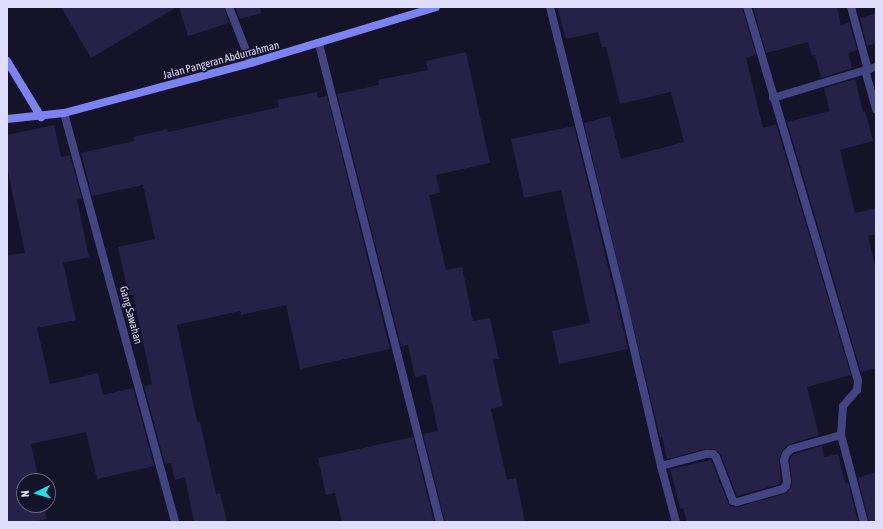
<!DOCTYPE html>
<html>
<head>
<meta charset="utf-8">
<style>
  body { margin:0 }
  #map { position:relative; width:883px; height:529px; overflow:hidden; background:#151327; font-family:"Asap Condensed",sans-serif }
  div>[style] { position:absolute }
  .building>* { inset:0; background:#262146 }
  .street>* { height:8px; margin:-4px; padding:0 4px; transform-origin:4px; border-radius:4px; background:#434482 }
  .secondary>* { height:8px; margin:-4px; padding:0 4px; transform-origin:4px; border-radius:4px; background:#7d82f2 }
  span { translate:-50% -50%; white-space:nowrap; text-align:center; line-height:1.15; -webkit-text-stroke:3.5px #151327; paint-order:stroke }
  .street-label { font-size:11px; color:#deddfc }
  .frame { position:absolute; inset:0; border:8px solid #deddfc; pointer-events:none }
  .north { position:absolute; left:16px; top:473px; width:40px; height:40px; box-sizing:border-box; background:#151327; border:1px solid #65647c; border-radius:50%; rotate:265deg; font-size:11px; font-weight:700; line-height:16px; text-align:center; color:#deddfc }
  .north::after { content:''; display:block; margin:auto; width:14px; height:18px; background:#1ce1e8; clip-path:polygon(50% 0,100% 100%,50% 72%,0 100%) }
</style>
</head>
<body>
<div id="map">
  <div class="building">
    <div style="clip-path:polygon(61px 7px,177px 7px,91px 58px)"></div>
    <div style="clip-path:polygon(179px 7px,224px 7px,229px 23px,188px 36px)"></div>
    <div style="clip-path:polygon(235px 7px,260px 7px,261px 13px,240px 19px)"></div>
    <div style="clip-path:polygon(557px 7px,742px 7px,756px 55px,746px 58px,763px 128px,776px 124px,851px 375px,807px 387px,819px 435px,790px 444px,782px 450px,779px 460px,781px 481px,780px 484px,737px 496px,721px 455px,715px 449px,705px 449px,667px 459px,662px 437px,660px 437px,584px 123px,610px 116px,621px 159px,684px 142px,671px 92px,620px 104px,606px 47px,602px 48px,598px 32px,566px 39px)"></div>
    <div style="clip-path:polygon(753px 7px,837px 7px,841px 25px,849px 22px,857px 50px,848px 53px,852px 68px,821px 78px,815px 55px,812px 56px,808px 42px,766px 53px)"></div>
    <div style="clip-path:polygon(876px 13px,876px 43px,867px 46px,860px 18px)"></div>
    <div style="clip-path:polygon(466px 52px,490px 163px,436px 175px,440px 193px,429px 195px,446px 270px,462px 267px,473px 321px,490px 318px,499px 359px,493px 360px,503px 406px,491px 409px,507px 480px,516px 478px,525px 522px,445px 522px,423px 434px,438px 431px,426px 375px,415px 377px,408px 345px,401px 346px,337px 94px,379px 85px,378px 80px,428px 70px,426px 61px)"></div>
    <div style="clip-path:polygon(855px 79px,863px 112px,865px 111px,873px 141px,840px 150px,855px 213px,876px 208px,876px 234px,868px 236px,876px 270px,876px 368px,861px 372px,787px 122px,830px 111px,824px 88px)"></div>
    <div style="clip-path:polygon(317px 92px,318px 98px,327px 96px,390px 349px,300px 369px,286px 305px,241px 315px,240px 311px,177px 325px,197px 422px,200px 422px,216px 494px,220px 493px,227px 522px,194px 522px,185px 477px,175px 480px,171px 463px,165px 464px,144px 386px,152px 384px,133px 295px,129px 296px,118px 247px,155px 239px,143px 185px,92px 196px,81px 153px,134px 141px,133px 137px,167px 129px,168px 132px,279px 107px,277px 100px)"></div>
    <div style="clip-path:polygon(54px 125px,61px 157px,70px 155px,82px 199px,77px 200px,89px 257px,63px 263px,76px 320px,37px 328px,50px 384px,98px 373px,103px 395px,133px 388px,154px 466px,97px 479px,86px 432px,31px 444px,39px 481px,24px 481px,24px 505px,44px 505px,47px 519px,33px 522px,7px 522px,7px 255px,25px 253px,7px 167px,7px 135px)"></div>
    <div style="clip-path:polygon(574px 126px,628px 349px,559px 364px,552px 331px,590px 323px,561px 190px,524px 198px,511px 139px)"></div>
    <div style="clip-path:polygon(413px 437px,434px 522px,342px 522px,335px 493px,326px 495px,318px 458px)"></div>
    <div style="clip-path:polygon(822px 446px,824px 457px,838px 454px,845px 483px,848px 482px,858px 522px,687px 522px,683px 508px,680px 509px,670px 469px,711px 460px,728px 503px,731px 506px,738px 507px,787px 493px,791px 487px,792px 482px,790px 461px,791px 457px,794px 454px)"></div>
    <div style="clip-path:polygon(876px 472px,876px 522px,869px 522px,858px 478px)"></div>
  </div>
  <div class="street">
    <div style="left:229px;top:7px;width:60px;rotate:68.6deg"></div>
    <div style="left:550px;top:7px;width:308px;rotate:76.1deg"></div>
    <div style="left:624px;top:306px;width:164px;rotate:77deg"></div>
    <div style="left:661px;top:466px;width:58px;rotate:75deg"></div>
    <div style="left:851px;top:7px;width:65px;rotate:74.9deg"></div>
    <div style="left:319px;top:44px;width:493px;rotate:75.8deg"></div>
    <div style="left:865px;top:70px;width:41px;rotate:74.2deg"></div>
    <div style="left:773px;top:98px;width:108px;rotate:-16.8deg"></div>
    <div style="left:64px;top:113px;width:424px;rotate:74.8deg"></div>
    <div style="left:841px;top:435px;width:90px;rotate:75.2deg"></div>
    <div style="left:661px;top:466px;width:47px;rotate:-14.9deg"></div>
    <div style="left:706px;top:454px;width:7px"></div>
    <div style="left:713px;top:454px;width:4px;rotate:45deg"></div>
    <div style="left:716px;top:457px;width:47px;rotate:68.9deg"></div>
    <div style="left:733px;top:501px;width:4px;rotate:14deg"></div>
    <div style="left:737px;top:502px;width:48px;rotate:-15.8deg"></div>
    <div style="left:783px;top:489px;width:4px;rotate:-45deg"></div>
    <div style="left:786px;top:486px;width:5px;rotate:-79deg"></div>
    <div style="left:787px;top:481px;width:21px;rotate:-98deg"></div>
    <div style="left:784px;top:460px;width:6px;rotate:-72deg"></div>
    <div style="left:786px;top:454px;width:7px;rotate:-45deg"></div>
    <div style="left:791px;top:449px;width:52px;rotate:-15.6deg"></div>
    <div style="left:841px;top:435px;width:29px;rotate:-86deg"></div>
    <div style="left:843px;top:406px;width:21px;rotate:-49deg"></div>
    <div style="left:857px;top:390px;width:9px;rotate:-84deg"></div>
    <div style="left:858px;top:381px;width:390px;rotate:-106.5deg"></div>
  </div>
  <div class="secondary">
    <div style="left:7px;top:61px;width:66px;rotate:58.7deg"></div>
    <div style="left:7px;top:119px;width:57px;rotate:-6deg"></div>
    <div style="left:64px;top:113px;width:194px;rotate:-15deg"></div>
    <div style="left:251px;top:63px;width:193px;rotate:-16.8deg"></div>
  </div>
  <div class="street-label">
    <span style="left:221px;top:60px;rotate:-15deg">Jalan Pangeran Abdurrahman</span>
    <span style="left:131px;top:315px;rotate:75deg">Gang Sawahan</span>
  </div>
  <div class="frame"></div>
  <div class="north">N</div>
</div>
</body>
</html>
